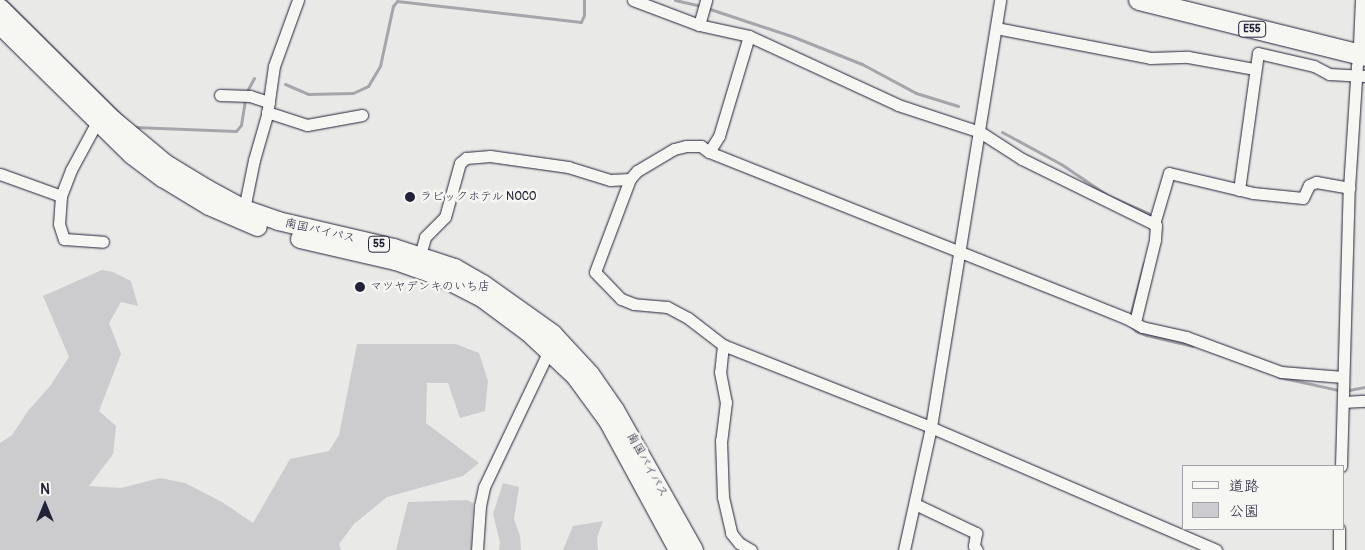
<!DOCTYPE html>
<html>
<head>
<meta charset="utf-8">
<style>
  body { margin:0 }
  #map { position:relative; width:1365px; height:550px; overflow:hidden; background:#e9e9e7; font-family:Pangolin,"Klee One",sans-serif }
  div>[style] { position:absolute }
  .green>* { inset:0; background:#ccccce }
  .stream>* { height:3px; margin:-1.5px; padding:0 1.5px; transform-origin:1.5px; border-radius:1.5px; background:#a5a5ac }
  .roads { filter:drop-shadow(0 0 1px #22223b) drop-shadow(0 0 1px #22223b) }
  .minor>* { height:11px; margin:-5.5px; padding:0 5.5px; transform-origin:5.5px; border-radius:5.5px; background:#f6f6f2 }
  .trunk>* { height:18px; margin:-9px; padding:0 9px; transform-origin:9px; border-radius:9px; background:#f6f6f2 }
  .motorway>* { height:20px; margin:-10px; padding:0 10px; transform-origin:10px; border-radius:10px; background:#f6f6f2 }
  .dots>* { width:14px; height:14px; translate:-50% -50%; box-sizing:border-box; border:2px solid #f6f6f2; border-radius:50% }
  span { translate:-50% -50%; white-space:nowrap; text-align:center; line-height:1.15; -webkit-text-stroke:5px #f6f6f2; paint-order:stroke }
  .shield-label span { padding:1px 4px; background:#f6f6f2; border:1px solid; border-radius:4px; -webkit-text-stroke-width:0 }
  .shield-label { font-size:11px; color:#22223b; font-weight:700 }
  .poi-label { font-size:12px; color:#22223b }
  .left { translate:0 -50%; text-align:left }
  .street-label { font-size:12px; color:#22223b }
  .legend { position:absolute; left:1182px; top:465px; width:162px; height:65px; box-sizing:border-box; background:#f6f6f2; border:1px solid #a1a1a9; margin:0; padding:6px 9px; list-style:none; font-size:15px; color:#22223b }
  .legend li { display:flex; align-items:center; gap:10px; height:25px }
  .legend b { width:25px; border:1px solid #a1a1a9 }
  .north { position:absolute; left:20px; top:480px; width:50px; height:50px; -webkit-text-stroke:4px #f6f6f2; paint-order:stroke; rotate:0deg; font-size:14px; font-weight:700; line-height:20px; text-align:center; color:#22223b }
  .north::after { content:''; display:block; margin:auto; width:18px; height:22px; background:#22223b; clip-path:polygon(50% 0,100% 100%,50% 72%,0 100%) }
</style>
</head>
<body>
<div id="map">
  <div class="green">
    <div style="clip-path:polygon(102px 270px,113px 272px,131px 281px,138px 306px,121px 302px,109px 323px,121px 354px,99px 411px,116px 426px,113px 454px,89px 486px,121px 488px,160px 478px,185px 483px,222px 502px,253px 523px,290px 459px,329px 451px,339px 435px,357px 344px,456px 344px,479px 353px,488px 381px,485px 411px,460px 418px,448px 383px,427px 383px,426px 423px,479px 463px,463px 476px,387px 497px,354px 524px,339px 544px,341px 550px,0 550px,0 443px,12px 435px,28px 411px,50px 386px,69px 357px,43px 296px)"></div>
    <div style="clip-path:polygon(503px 483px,519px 487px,514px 519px,520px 536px,521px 550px,499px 550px,500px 542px,493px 514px)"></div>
    <div style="clip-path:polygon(467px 500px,473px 503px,471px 550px,396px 550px,408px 502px)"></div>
    <div style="clip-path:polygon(603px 521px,597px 538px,598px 550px,563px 550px,573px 526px)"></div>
  </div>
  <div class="stream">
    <div style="left:5px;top:0;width:172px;rotate:44.8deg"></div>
    <div style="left:675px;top:0;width:27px;rotate:13deg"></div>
    <div style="left:707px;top:8px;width:92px;rotate:18.4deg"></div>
    <div style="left:794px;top:37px;width:73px;rotate:21.7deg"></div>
    <div style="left:862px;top:64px;width:61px;rotate:28.2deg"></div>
    <div style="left:916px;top:93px;width:44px;rotate:17.2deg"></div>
    <div style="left:285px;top:84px;width:25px;rotate:23deg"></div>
    <div style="left:308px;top:94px;width:45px;rotate:-1.3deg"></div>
    <div style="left:353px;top:93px;width:17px;rotate:-25deg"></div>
    <div style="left:368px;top:86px;width:23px;rotate:-59deg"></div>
    <div style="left:380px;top:66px;width:61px;rotate:-77.8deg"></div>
    <div style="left:393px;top:6px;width:6px;rotate:-51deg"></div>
    <div style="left:397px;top:1px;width:185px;rotate:6.5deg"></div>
    <div style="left:581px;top:22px;width:8px;rotate:-67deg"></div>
    <div style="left:584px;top:15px;width:15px;rotate:-90deg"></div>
    <div style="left:134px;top:127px;width:102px;rotate:2.2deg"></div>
    <div style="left:236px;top:131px;width:8px;rotate:-50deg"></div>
    <div style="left:241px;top:125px;width:32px;rotate:-81deg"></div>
    <div style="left:246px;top:93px;width:17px;rotate:-62deg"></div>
    <div style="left:1002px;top:132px;width:67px;rotate:28.5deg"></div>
    <div style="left:1061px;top:164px;width:55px;rotate:34deg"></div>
    <div style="left:1107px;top:195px;width:45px;rotate:23.7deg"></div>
    <div style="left:1148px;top:213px;width:5px;rotate:53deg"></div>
    <div style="left:1130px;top:317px;width:56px;rotate:-75.5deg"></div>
    <div style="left:1131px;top:326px;width:7px;rotate:45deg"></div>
    <div style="left:1136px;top:331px;width:11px;rotate:22deg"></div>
    <div style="left:1146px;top:335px;width:48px;rotate:13.2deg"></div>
    <div style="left:1279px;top:377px;width:60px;rotate:12.4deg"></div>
    <div style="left:1349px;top:390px;width:16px;rotate:-11deg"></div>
  </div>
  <div class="roads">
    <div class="minor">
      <div style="left:633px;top:0;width:71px;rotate:20.7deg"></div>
      <div style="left:699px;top:25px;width:51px;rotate:12.4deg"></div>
      <div style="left:749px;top:36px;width:164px;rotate:24.8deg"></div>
      <div style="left:898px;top:105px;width:86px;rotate:18.2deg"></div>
      <div style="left:980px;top:132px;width:50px;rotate:32.7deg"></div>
      <div style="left:1022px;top:159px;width:149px;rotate:26.2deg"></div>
      <div style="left:1156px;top:225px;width:15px;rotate:94deg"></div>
      <div style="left:1155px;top:240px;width:84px;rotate:103.7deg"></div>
      <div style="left:699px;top:25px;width:26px;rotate:-74deg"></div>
      <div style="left:996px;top:28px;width:157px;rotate:11deg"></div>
      <div style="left:1150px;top:58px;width:38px;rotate:-2deg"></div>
      <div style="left:1188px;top:57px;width:68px;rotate:10.2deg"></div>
      <div style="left:1359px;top:45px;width:45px;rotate:-87.5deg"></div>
      <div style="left:220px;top:95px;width:30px;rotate:2deg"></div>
      <div style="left:250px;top:96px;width:20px;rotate:18deg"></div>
      <div style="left:267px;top:112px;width:42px;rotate:18deg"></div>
      <div style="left:307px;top:125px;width:56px;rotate:-10.3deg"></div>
      <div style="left:709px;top:152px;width:19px;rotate:-58deg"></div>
      <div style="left:719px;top:136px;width:104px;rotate:-73.3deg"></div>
      <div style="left:0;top:174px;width:65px;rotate:19.8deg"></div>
      <div style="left:61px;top:196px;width:28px;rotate:-69deg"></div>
      <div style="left:71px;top:170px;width:55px;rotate:-61.6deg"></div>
      <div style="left:1239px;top:190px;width:138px;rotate:-82.1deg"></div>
      <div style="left:1258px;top:53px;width:57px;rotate:13.1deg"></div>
      <div style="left:1314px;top:66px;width:17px;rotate:28deg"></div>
      <div style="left:1329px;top:74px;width:36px;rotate:3deg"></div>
      <div style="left:61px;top:196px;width:28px;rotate:94deg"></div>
      <div style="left:59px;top:224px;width:16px;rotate:72deg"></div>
      <div style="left:64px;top:239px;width:39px;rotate:4deg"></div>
      <div style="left:244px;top:209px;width:50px;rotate:-78.5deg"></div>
      <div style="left:254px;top:160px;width:47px;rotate:-73.9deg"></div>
      <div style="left:267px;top:115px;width:49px;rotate:-81.9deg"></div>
      <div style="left:274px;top:66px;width:70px;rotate:-70deg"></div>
      <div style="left:1154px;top:224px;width:53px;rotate:-73.6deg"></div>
      <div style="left:1169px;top:173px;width:86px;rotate:13.4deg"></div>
      <div style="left:1253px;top:193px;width:50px;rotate:5.7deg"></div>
      <div style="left:1303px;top:198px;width:14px;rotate:-65deg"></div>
      <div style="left:1309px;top:185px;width:8px;rotate:-23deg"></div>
      <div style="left:1316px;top:182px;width:34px;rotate:10deg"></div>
      <div style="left:418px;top:262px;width:26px;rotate:-74deg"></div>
      <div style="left:425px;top:237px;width:28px;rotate:-45deg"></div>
      <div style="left:445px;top:217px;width:56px;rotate:-74.5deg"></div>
      <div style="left:460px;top:163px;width:8px;rotate:-40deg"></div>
      <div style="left:466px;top:158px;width:24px;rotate:-5deg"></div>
      <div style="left:490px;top:156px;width:79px;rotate:8deg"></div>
      <div style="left:568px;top:167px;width:44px;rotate:17.2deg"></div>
      <div style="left:610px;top:180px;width:20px;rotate:-3deg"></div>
      <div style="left:723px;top:345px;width:27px;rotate:96deg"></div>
      <div style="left:720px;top:372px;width:31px;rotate:79deg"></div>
      <div style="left:726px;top:402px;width:38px;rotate:97deg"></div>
      <div style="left:721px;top:440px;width:57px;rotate:88deg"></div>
      <div style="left:723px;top:497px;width:37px;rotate:77deg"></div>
      <div style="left:731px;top:533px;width:13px;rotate:51deg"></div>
      <div style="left:739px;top:543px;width:14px;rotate:30deg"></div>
      <div style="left:1343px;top:402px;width:22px;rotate:-3deg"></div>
      <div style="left:1341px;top:466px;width:278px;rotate:-88.4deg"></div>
      <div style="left:1349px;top:188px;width:123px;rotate:-86.3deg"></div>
      <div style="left:915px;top:504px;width:68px;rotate:25.4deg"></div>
      <div style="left:976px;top:533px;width:13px;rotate:99deg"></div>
      <div style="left:974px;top:546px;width:5px;rotate:53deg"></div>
      <div style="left:477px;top:550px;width:44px;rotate:-86.1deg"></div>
      <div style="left:480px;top:506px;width:19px;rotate:-78deg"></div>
      <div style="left:484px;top:487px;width:151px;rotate:-64.5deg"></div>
      <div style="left:904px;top:550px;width:126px;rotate:-77.6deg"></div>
      <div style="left:931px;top:427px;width:433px;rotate:-80.8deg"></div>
      <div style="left:1216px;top:550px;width:310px;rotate:-156.7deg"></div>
      <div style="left:931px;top:427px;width:224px;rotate:-158.5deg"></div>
      <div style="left:723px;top:345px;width:44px;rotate:-142.4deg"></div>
      <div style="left:688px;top:318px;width:24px;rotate:-152deg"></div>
      <div style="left:667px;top:307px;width:33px;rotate:-175deg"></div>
      <div style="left:634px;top:304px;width:14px;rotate:-159deg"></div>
      <div style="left:621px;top:299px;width:37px;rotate:-134deg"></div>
      <div style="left:595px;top:272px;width:99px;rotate:-69.4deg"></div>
      <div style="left:630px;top:179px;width:11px;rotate:-49deg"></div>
      <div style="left:637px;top:171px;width:43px;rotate:-30.7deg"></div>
      <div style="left:674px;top:149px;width:12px;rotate:-14deg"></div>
      <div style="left:686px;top:146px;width:15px"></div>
      <div style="left:701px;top:146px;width:10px;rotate:37deg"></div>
      <div style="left:709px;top:152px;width:449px;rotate:21.7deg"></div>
      <div style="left:1126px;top:318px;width:18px;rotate:29deg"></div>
      <div style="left:1142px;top:327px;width:45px;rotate:12.8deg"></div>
      <div style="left:1186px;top:337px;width:101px;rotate:20.2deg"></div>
      <div style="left:1281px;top:372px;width:62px;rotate:4.6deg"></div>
      <div style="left:1339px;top:550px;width:21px;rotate:-90deg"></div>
    </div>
    <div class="trunk">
      <div style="left:0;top:8px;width:158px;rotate:44.7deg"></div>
      <div style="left:112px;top:119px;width:70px;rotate:39.8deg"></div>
      <div style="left:166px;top:164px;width:48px;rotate:31.4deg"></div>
      <div style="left:207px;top:189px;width:42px;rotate:28.4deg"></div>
      <div style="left:244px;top:209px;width:36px;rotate:19deg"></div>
      <div style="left:278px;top:221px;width:119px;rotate:13.1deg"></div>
      <div style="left:394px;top:248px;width:64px;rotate:18.2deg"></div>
      <div style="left:455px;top:268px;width:32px;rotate:30deg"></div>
      <div style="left:483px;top:284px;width:86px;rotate:35.5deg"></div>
      <div style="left:553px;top:334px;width:54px;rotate:47.2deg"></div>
      <div style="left:590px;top:374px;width:44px;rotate:55.2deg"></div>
      <div style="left:615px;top:410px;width:161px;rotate:60.6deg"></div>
      <div style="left:0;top:25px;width:185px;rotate:44.6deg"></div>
      <div style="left:132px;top:155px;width:39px;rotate:37deg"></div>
      <div style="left:163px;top:178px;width:54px;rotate:31.3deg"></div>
      <div style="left:209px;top:206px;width:53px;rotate:23.2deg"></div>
      <div style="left:300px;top:239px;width:98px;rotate:12.9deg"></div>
      <div style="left:396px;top:261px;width:48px;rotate:19.6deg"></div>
      <div style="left:441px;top:277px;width:46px;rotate:27.1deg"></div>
      <div style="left:482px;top:298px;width:57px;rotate:36.5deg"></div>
      <div style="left:528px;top:332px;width:64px;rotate:43.1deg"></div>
      <div style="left:575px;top:376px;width:56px;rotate:53.7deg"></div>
      <div style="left:608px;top:421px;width:147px;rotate:61.5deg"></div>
    </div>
    <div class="motorway">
      <div style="left:1139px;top:0;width:233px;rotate:13.9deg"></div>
    </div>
  </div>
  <div class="dots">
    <div style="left:410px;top:197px;background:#22223b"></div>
    <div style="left:360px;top:287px;background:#22223b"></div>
  </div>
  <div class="shield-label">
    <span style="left:1252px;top:29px">E55</span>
    <span style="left:379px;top:244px">55</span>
  </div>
  <div class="poi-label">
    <span class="left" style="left:420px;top:197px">ラビックホテル NOCO</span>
    <span class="left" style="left:370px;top:287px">マツヤデンキのいち店</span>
  </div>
  <div class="street-label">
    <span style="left:320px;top:231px;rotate:13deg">南国バイパス</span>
    <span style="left:647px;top:465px;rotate:61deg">南国バイパス</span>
  </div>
  <ul class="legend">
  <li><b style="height:6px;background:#f6f6f2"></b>道路</li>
  <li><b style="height:14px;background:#ccccce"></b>公園</li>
  </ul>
  <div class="north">N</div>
</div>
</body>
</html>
